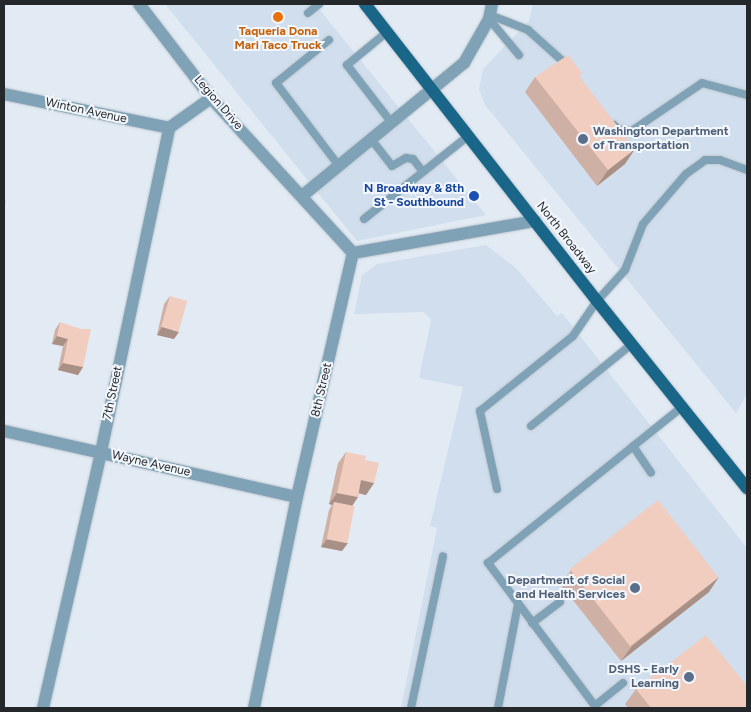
<!DOCTYPE html>
<html>
<head>
<meta charset="utf-8">
<style>
  body { margin:0 }
  #map { position:relative; width:751px; height:712px; overflow:hidden; background:#e2ebf4; font-family:Figtree,sans-serif }
  div>[style] { position:absolute }
  .built>* { inset:0; background:#d0deed }
  .roads { filter:drop-shadow(0 0 1px #c0c8d0) drop-shadow(0 0 1px #c0c8d0) }
  .service>* { height:8px; margin:-4px; padding:0 4px; transform-origin:4px; border-radius:4px; background:#80a2b6 }
  .minor>* { height:12px; margin:-6px; padding:0 6px; transform-origin:6px; border-radius:6px; background:#80a2b6 }
  .primary>* { height:12px; margin:-6px; padding:0 6px; transform-origin:6px; border-radius:6px; background:#1a6688 }
  .wall>* { inset:0; background:#cfb0a4 }
  .shaded-wall>* { inset:0; background:#a99086 }
  .building>* { inset:0; background:#f1cdbf; transform-origin:0 0 }
  .dots>* { width:14px; height:14px; translate:-50% -50%; box-sizing:border-box; border:2px solid #f2f7fd; border-radius:50% }
  span { translate:-50% -50%; white-space:nowrap; text-align:center; line-height:1.15; -webkit-text-stroke:4px #f2f7fd; paint-order:stroke }
  .food-label { font-size:12px; color:#c56008; font-weight:700 }
  .street-label { font-size:12px; color:#25282b }
  .service-label { font-size:12px; color:#4e5e75; font-weight:700 }
  .left { translate:0 -50%; text-align:left }
  .right { translate:-100% -50%; text-align:right }
  .transit-label { font-size:12px; color:#164399; font-weight:700 }
  .frame { position:absolute; inset:0; border:5px solid #25282b; pointer-events:none }
</style>
</head>
<body>
<div id="map">
  <div class="built">
    <div style="clip-path:polygon(165px 4px,315px 4px,486px 215px,357px 241px)"></div>
    <div style="clip-path:polygon(533px 4px,747px 4px,747px 394px,736px 413px,485px 105px,479px 89px,483px 69px,529px 21px)"></div>
    <div style="clip-path:polygon(486px 245px,516px 268px,557px 316px,562px 313px,747px 548px,747px 708px,401px 708px,437px 528px,430px 526px,463px 387px,419px 378px,431px 320px,424px 312px,354px 314px,362px 275px,377px 264px)"></div>
  </div>
  <div class="roads">
    <div class="service">
      <div style="left:308px;top:13px;width:14px;rotate:-39deg"></div>
      <div style="left:490px;top:15px;width:41px;rotate:21.5deg"></div>
      <div style="left:528px;top:30px;width:52px;rotate:41.9deg"></div>
      <div style="left:489px;top:19px;width:47px;rotate:50.2deg"></div>
      <div style="left:387px;top:32px;width:52px;rotate:140.5deg"></div>
      <div style="left:347px;top:65px;width:72px;rotate:52.3deg"></div>
      <div style="left:329px;top:40px;width:68px;rotate:140.9deg"></div>
      <div style="left:276px;top:83px;width:104px;rotate:52.8deg"></div>
      <div style="left:614px;top:125px;width:6px;rotate:45deg"></div>
      <div style="left:618px;top:129px;width:12px;rotate:14deg"></div>
      <div style="left:630px;top:132px;width:87px;rotate:-34.2deg"></div>
      <div style="left:702px;top:83px;width:47px;rotate:14.9deg"></div>
      <div style="left:371px;top:139px;width:34px;rotate:52deg"></div>
      <div style="left:392px;top:166px;width:16px;rotate:-30deg"></div>
      <div style="left:406px;top:158px;width:7px;rotate:8deg"></div>
      <div style="left:413px;top:159px;width:16px;rotate:52deg"></div>
      <div style="left:364px;top:219px;width:133px;rotate:-38.6deg"></div>
      <div style="left:531px;top:426px;width:130px;rotate:-39.1deg"></div>
      <div style="left:633px;top:446px;width:32px;rotate:56deg"></div>
      <div style="left:497px;top:489px;width:80px;rotate:-102.3deg"></div>
      <div style="left:480px;top:411px;width:119px;rotate:-38.9deg"></div>
      <div style="left:573px;top:336px;width:42px;rotate:-55.6deg"></div>
      <div style="left:597px;top:301px;width:42px;rotate:-47.9deg"></div>
      <div style="left:625px;top:270px;width:49px;rotate:-68.6deg"></div>
      <div style="left:643px;top:224px;width:66px;rotate:-49.3deg"></div>
      <div style="left:686px;top:174px;width:24px;rotate:-36deg"></div>
      <div style="left:705px;top:160px;width:15px"></div>
      <div style="left:720px;top:160px;width:29px;rotate:20deg"></div>
      <div style="left:532px;top:623px;width:35px;rotate:-37deg"></div>
      <div style="left:623px;top:683px;width:36px;rotate:141deg"></div>
      <div style="left:595px;top:706px;width:179px;rotate:-126.8deg"></div>
      <div style="left:488px;top:563px;width:249px;rotate:-38.8deg"></div>
      <div style="left:411px;top:708px;width:155px;rotate:-78.1deg"></div>
      <div style="left:498px;top:708px;width:106px;rotate:-79.1deg"></div>
    </div>
    <div class="minor">
      <div style="left:139px;top:4px;width:118px;rotate:52.5deg"></div>
      <div style="left:211px;top:98px;width:210px;rotate:47.5deg"></div>
      <div style="left:4px;top:94px;width:168px;rotate:11.6deg"></div>
      <div style="left:302px;top:196px;width:210px;rotate:-39.4deg"></div>
      <div style="left:464px;top:63px;width:51px;rotate:-60.4deg"></div>
      <div style="left:489px;top:19px;width:15px;rotate:-79deg"></div>
      <div style="left:4px;top:431px;width:300px;rotate:12.7deg"></div>
      <div style="left:43px;top:708px;width:262px;rotate:-77.2deg"></div>
      <div style="left:101px;top:452px;width:331px;rotate:-78.1deg"></div>
      <div style="left:169px;top:128px;width:52px;rotate:-35.5deg"></div>
      <div style="left:254px;top:708px;width:215px;rotate:-78.5deg"></div>
      <div style="left:297px;top:497px;width:250px;rotate:-77.1deg"></div>
      <div style="left:353px;top:253px;width:185px;rotate:-10deg"></div>
    </div>
    <div class="primary">
      <div style="left:365px;top:4px;width:377px;rotate:52deg"></div>
      <div style="left:597px;top:301px;width:240px;rotate:51.3deg"></div>
    </div>
  </div>
  <div class="wall">
    <div style="clip-path:polygon(535px 77px,580px 77px,625px 164px,597px 186px,525px 92px)"></div>
    <div style="clip-path:polygon(170px 296px,174px 339px,157px 335px,164px 304px)"></div>
    <div style="clip-path:polygon(60px 322px,83px 367px,78px 375px,58px 370px,63px 346px,52px 344px,55px 330px)"></div>
    <div style="clip-path:polygon(346px 452px,365px 460px,374px 483px,366px 495px,359px 493px,358px 497px,352px 506px,342px 551px,321px 547px,329px 510px,332px 505px,329px 504px,338px 463px)"></div>
    <div style="clip-path:polygon(571px 570px,709px 592px,621px 661px,561px 585px)"></div>
    <div style="clip-path:polygon(636px 689px,747px 708px,628px 708px,625px 704px)"></div>
  </div>
  <div class="shaded-wall">
    <div style="clip-path:polygon(635px 149px,625px 164px,597px 186px,608px 170px)"></div>
    <div style="clip-path:polygon(162px 327px,179px 332px,174px 339px,157px 335px)"></div>
    <div style="clip-path:polygon(57px 336px,68px 339px,63px 346px,52px 344px)"></div>
    <div style="clip-path:polygon(63px 363px,83px 367px,78px 375px,58px 370px)"></div>
    <div style="clip-path:polygon(361px 480px,374px 483px,366px 495px,353px 492px)"></div>
    <div style="clip-path:polygon(337px 493px,358px 497px,350px 509px,334px 502px,332px 505px,329px 504px)"></div>
    <div style="clip-path:polygon(327px 539px,348px 543px,342px 551px,321px 547px)"></div>
    <div style="clip-path:polygon(719px 577px,709px 592px,621px 661px,632px 646px)"></div>
  </div>
  <div class="building">
    <div style="clip-path:polygon(568px 55px,582px 73px,579px 76px,635px 149px,608px 170px,535px 77px)"></div>
    <div style="clip-path:polygon(4px 200px,6px 200px,4px 212px)"></div>
    <div style="left:170px;top:296px;width:18px;height:32px;rotate:16deg"></div>
    <div style="clip-path:polygon(60px 322px,81px 329px,91px 329px,83px 367px,63px 363px,68px 339px,57px 336px)"></div>
    <div style="clip-path:polygon(346px 452px,366px 456px,365px 460px,379px 463px,374px 483px,361px 480px,358px 497px,337px 493px)"></div>
    <div style="left:658px;top:500px;width:98px;height:112px;rotate:52deg"></div>
    <div style="left:334px;top:502px;width:21px;height:38px;rotate:11deg"></div>
    <div style="clip-path:polygon(706px 635px,747px 686px,747px 708px,651px 708px,636px 689px)"></div>
  </div>
  <div class="dots">
    <div style="left:278px;top:17px;background:#e8710a"></div>
    <div style="left:583px;top:139px;background:#5c6f8a"></div>
    <div style="left:474px;top:196px;background:#1a4fb4"></div>
    <div style="left:635px;top:588px;background:#5c6f8a"></div>
    <div style="left:689px;top:677px;background:#5c6f8a"></div>
  </div>
  <div class="food-label">
    <span style="left:278px;top:39px">Taqueria Dona<br>Mari Taco Truck</span>
  </div>
  <div class="street-label">
    <span style="left:218px;top:103px;rotate:49deg">Legion Drive</span>
    <span style="left:86px;top:111px;rotate:12deg">Winton Avenue</span>
    <span style="left:566px;top:238px;rotate:52deg">North Broadway</span>
    <span style="left:322px;top:390px;rotate:-77deg">8th Street</span>
    <span style="left:113px;top:393px;rotate:-78deg">7th Street</span>
    <span style="left:151px;top:464px;rotate:13deg">Wayne Avenue</span>
  </div>
  <div class="service-label">
    <span class="left" style="left:593px;top:139px">Washington Department<br>of Transportation</span>
    <span class="right" style="left:625px;top:588px">Department of Social<br>and Health Services</span>
    <span class="right" style="left:679px;top:677px">DSHS - Early<br>Learning</span>
  </div>
  <div class="transit-label">
    <span class="right" style="left:464px;top:196px">N Broadway &amp; 8th<br>St - Southbound</span>
  </div>
  <div class="frame"></div>
</div>
</body>
</html>
